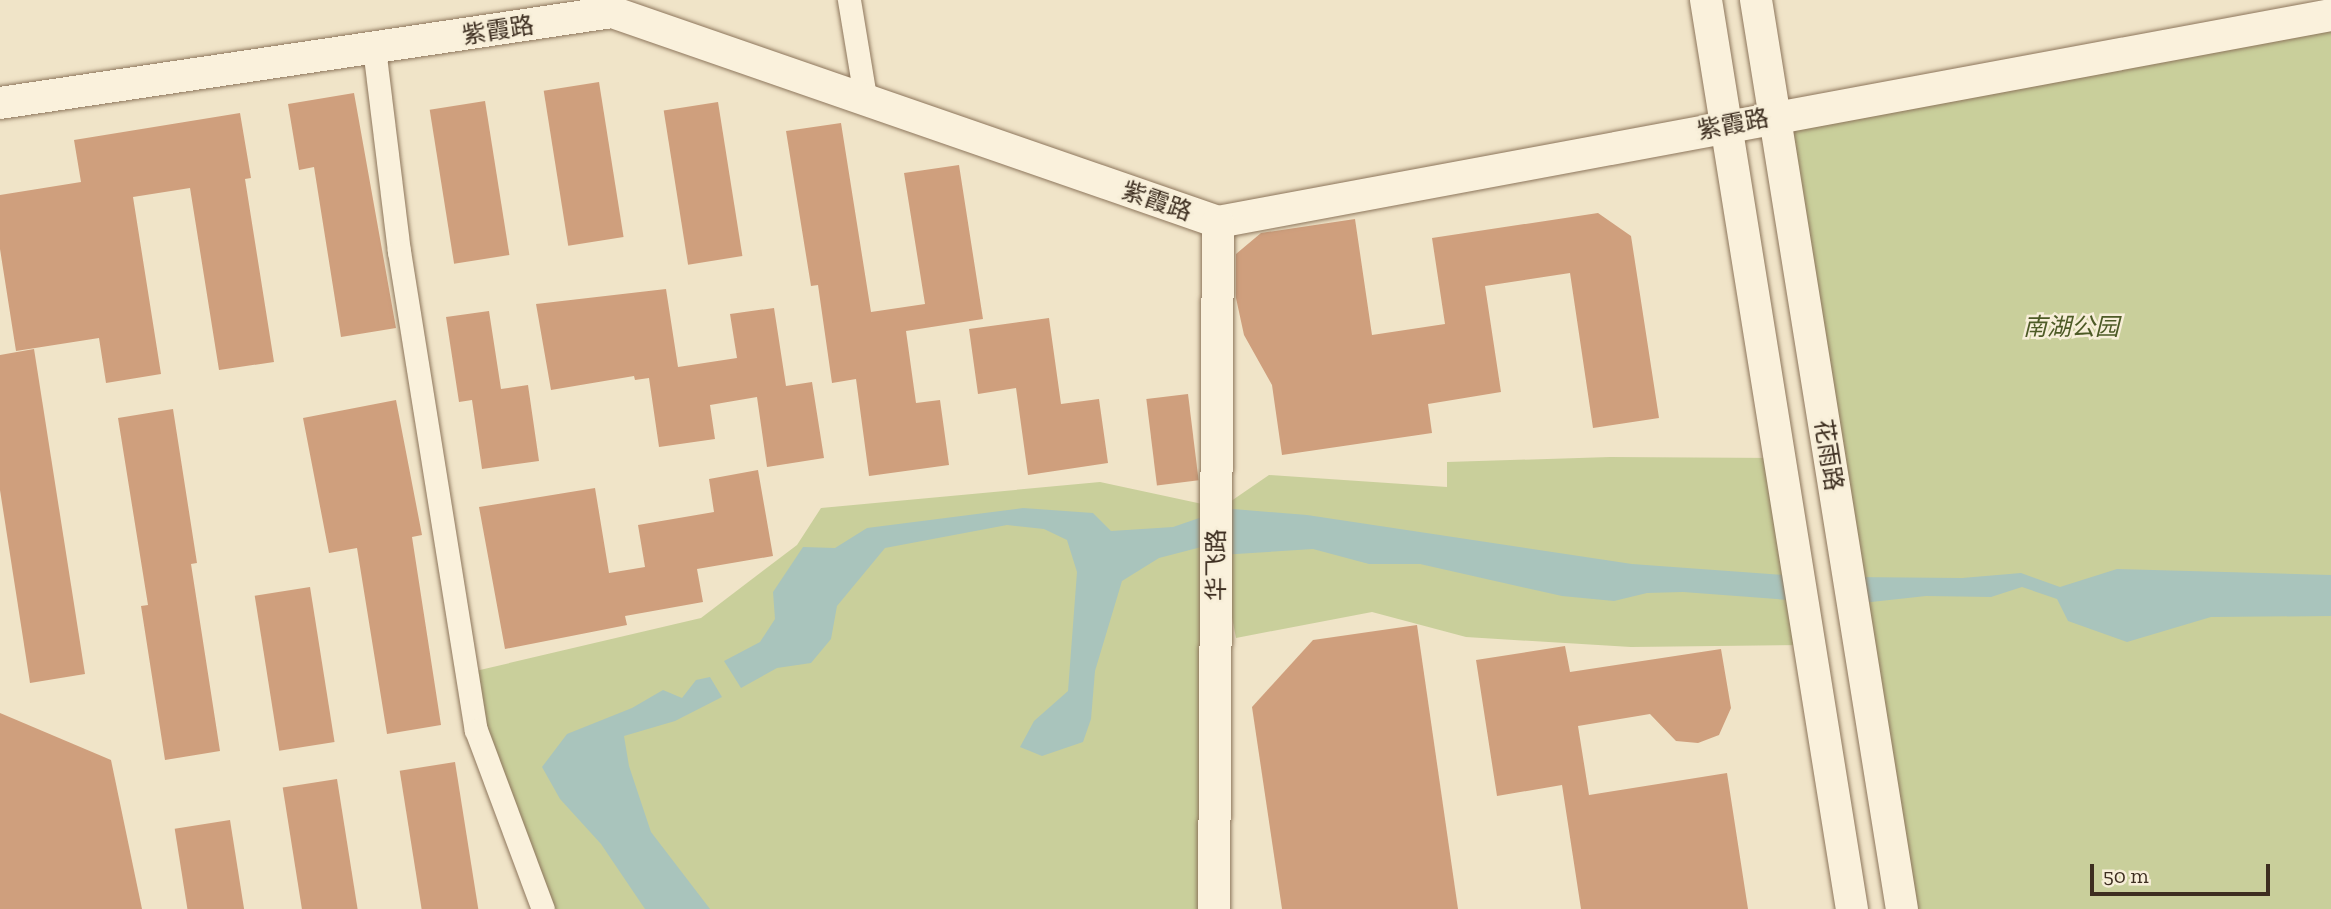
<!DOCTYPE html>
<html>
<head>
<meta charset="utf-8">
<style>
  body { margin:0 }
  #map { position:relative; width:2331px; height:909px; overflow:hidden; background:#f0e4c8; font-family:"Zilla Slab","Noto Sans SC",serif }
  div>[style] { position:absolute }
  .green>* { inset:0; background:#c9cf9b }
  .water>* { inset:0; background:#a9c4bc }
  .building>* { inset:0; background:#cf9f7d; transform-origin:0 0 }
  .roads { filter:drop-shadow(0 0 2px #8d765c) drop-shadow(0 0 2px #8d765c) }
  .street>* { height:23px; margin:-11.5px; padding:0 11.5px; transform-origin:11.5px; border-radius:11.5px; background:#faf1dc }
  .secondary>* { height:32px; margin:-16px; padding:0 16px; transform-origin:16px; border-radius:16px; background:#faf1dc }
  span { translate:-50% -50%; white-space:nowrap; text-align:center; line-height:1.15; -webkit-text-stroke:5px #f7eed8; paint-order:stroke }
  .street-label { font-size:24px; color:#3d2e20 }
  .park-label { font-size:24px; color:#4d5a26; font-style:italic }
  .scale { position:absolute; left:2090px; top:864px; width:180px; height:32px; box-sizing:border-box; border:4px solid #3d2e20; border-top:0; padding-left:9px; font-size:21px; line-height:24px; white-space:nowrap; color:#3d2e20; -webkit-text-stroke:5px #f7eed8; paint-order:stroke }
</style>
</head>
<body>
<div id="map">
  <div class="green">
    <div style="clip-path:polygon(2331px 15px,2331px 909px,1902px 909px,1774px 116px)"></div>
    <div style="clip-path:polygon(1610px 457px,1779px 458px,1809px 645px,1631px 647px,1466px 637px,1372px 612px,1236px 638px,1221px 561px,1216px 909px,543px 909px,467px 673px,701px 618px,797px 545px,821px 508px,1100px 482px,1221px 508px,1269px 475px,1447px 487px,1447px 462px)"></div>
  </div>
  <div class="water">
    <div style="clip-path:polygon(1023px 508px,1093px 513px,1111px 531px,1173px 527px,1208px 515px,1209px 545px,1159px 558px,1122px 581px,1095px 671px,1091px 719px,1083px 742px,1042px 756px,1020px 747px,1034px 721px,1068px 691px,1077px 572px,1067px 540px,1044px 529px,1007px 525px,885px 548px,837px 606px,831px 639px,811px 663px,777px 668px,741px 688px,724px 661px,760px 642px,775px 619px,773px 592px,803px 547px,835px 548px,867px 528px)"></div>
    <div style="clip-path:polygon(1221px 508px,1307px 515px,1632px 564px,1798px 576px,1802px 601px,1683px 592px,1647px 593px,1614px 601px,1562px 596px,1420px 564px,1369px 564px,1313px 549px,1220px 555px)"></div>
    <div style="clip-path:polygon(2117px 569px,2331px 575px,2331px 616px,2211px 617px,2127px 642px,2068px 621px,2057px 599px,2022px 587px,1991px 597px,1926px 596px,1853px 604px,1848px 577px,1962px 578px,2021px 573px,2060px 587px)"></div>
    <div style="clip-path:polygon(710px 677px,722px 697px,675px 721px,624px 736px,629px 766px,651px 832px,710px 909px,645px 909px,601px 844px,560px 799px,542px 767px,567px 734px,632px 708px,663px 690px,682px 698px,696px 680px)"></div>
  </div>
  <div class="building">
    <div style="left:599px;top:82px;width:157px;height:56px;rotate:81deg"></div>
    <div style="clip-path:polygon(354px 93px,396px 328px,341px 337px,314px 167px,299px 170px,288px 104px)"></div>
    <div style="left:485px;top:101px;width:156px;height:56px;rotate:81deg"></div>
    <div style="left:718px;top:102px;width:156px;height:55px;rotate:81deg"></div>
    <div style="clip-path:polygon(240px 113px,251px 178px,245px 179px,274px 362px,219px 370px,190px 188px,133px 197px,161px 374px,106px 383px,99px 338px,16px 351px,0 249px,0 195px,81px 182px,74px 140px)"></div>
    <div style="clip-path:polygon(841px 123px,871px 312px,925px 304px,904px 173px,959px 165px,983px 319px,906px 331px,916px 403px,940px 400px,949px 465px,869px 476px,856px 379px,832px 383px,818px 285px,811px 286px,786px 131px)"></div>
    <div style="clip-path:polygon(1598px 213px,1631px 236px,1659px 418px,1593px 428px,1570px 273px,1485px 286px,1501px 392px,1428px 404px,1432px 433px,1282px 455px,1272px 385px,1244px 335px,1236px 298px,1236px 254px,1261px 233px,1355px 219px,1372px 335px,1445px 324px,1432px 238px)"></div>
    <div style="clip-path:polygon(666px 289px,678px 367px,737px 358px,730px 314px,774px 308px,786px 386px,812px 382px,824px 458px,767px 467px,757px 397px,710px 405px,715px 439px,659px 447px,649px 378px,635px 380px,634px 376px,551px 390px,536px 304px)"></div>
    <div style="clip-path:polygon(489px 311px,501px 389px,528px 385px,539px 461px,482px 469px,472px 400px,459px 402px,446px 317px)"></div>
    <div style="clip-path:polygon(1049px 318px,1061px 404px,1099px 399px,1108px 463px,1028px 475px,1016px 388px,978px 394px,969px 329px)"></div>
    <div style="clip-path:polygon(34px 349px,85px 674px,30px 683px,0 490px,0 355px)"></div>
    <div style="left:1188px;top:394px;width:87px;height:42px;rotate:83deg"></div>
    <div style="clip-path:polygon(396px 400px,422px 535px,412px 537px,441px 725px,387px 734px,357px 548px,329px 553px,303px 418px)"></div>
    <div style="clip-path:polygon(173px 409px,197px 563px,191px 564px,220px 751px,165px 760px,141px 606px,148px 605px,118px 418px)"></div>
    <div style="clip-path:polygon(758px 470px,773px 556px,697px 569px,703px 602px,625px 616px,627px 625px,505px 649px,479px 507px,595px 488px,609px 573px,645px 567px,638px 525px,714px 512px,709px 479px)"></div>
    <div style="left:310px;top:587px;width:157px;height:56px;rotate:81deg"></div>
    <div style="clip-path:polygon(1417px 625px,1458px 909px,1282px 909px,1252px 707px,1313px 640px)"></div>
    <div style="clip-path:polygon(1565px 646px,1570px 672px,1721px 649px,1731px 708px,1719px 735px,1698px 743px,1676px 741px,1650px 714px,1578px 726px,1589px 795px,1727px 773px,1748px 909px,1581px 909px,1562px 785px,1497px 796px,1476px 660px)"></div>
    <div style="clip-path:polygon(0 713px,111px 760px,142px 909px,0 909px)"></div>
    <div style="left:455px;top:762px;width:149px;height:56px;rotate:81deg"></div>
    <div style="left:337px;top:779px;width:132px;height:55px;rotate:81deg"></div>
    <div style="left:230px;top:820px;width:90px;height:56px;rotate:81deg"></div>
  </div>
  <div class="roads">
    <div class="street">
      <div style="left:849px;top:0;width:104px;rotate:80.6deg"></div>
      <div style="left:374px;top:48px;width:205px;rotate:83deg"></div>
      <div style="left:399px;top:251px;width:485px;rotate:80.9deg"></div>
      <div style="left:476px;top:730px;width:191px;rotate:69.5deg"></div>
    </div>
    <div class="secondary">
      <div style="left:1706px;top:0;width:921px;rotate:80.88deg"></div>
      <div style="left:1756px;top:0;width:921px;rotate:80.88deg"></div>
      <div style="left:0;top:103px;width:619px;rotate:-8.46deg"></div>
      <div style="left:612px;top:12px;width:641px;rotate:19.11deg"></div>
      <div style="left:1218px;top:222px;width:1132px;rotate:-10.54deg"></div>
      <div style="left:1214px;top:909px;width:687px;rotate:-89.67deg"></div>
    </div>
  </div>
  <div class="street-label">
    <span style="left:498px;top:30px;rotate:-9deg">紫霞路</span>
    <span style="left:1733px;top:124px;rotate:-11deg">紫霞路</span>
    <span style="left:1157px;top:201px;rotate:19deg">紫霞路</span>
    <span style="left:1829px;top:455px;rotate:81deg">花雨路</span>
    <span style="left:1216px;top:565px;rotate:-90deg">华飞路</span>
  </div>
  <div class="park-label">
    <span style="left:2071px;top:327px">南湖公园</span>
  </div>
  <div class="scale">50 m</div>
</div>
</body>
</html>
